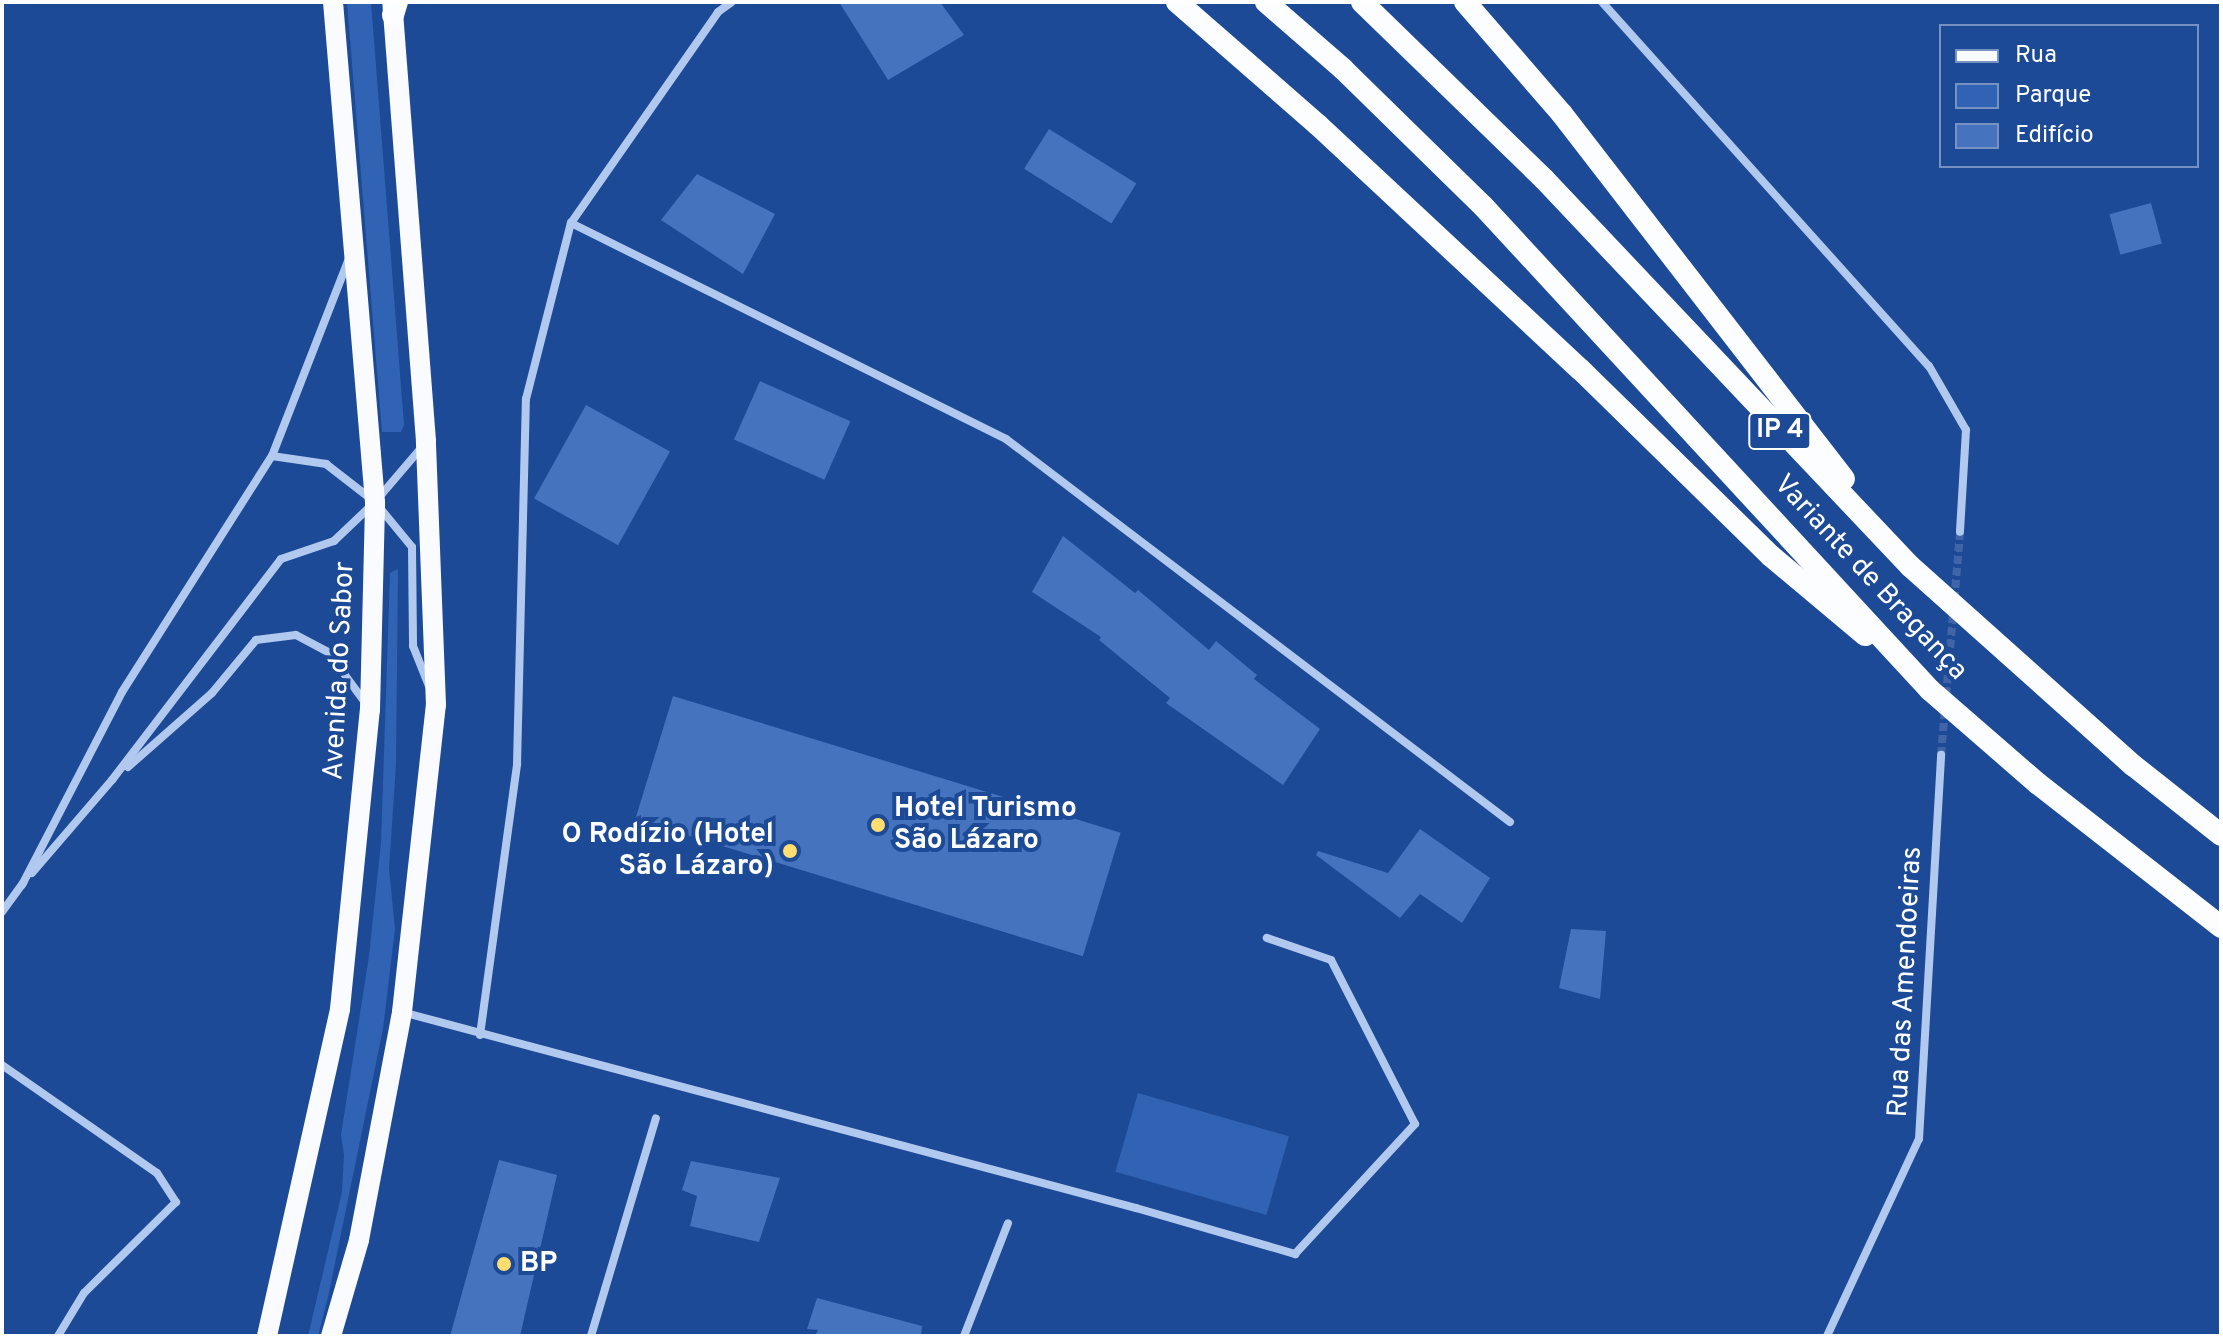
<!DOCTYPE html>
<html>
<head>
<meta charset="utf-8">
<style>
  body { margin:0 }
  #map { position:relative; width:2223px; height:1338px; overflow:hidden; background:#1d4a96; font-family:Overpass,sans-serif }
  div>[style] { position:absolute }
  .green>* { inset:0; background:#3163b4; transform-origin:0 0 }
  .building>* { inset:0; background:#4573bd; transform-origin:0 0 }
  .minor-tunnel>* { height:8px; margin-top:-4px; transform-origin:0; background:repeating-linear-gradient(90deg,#3f65a6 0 8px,transparent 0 12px) }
  .minor>* { height:8px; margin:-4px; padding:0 4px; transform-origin:4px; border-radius:4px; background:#b1c9ef }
  .primary>* { height:20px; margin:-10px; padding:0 10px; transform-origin:10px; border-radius:10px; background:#f9fbff }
  .trunk>* { height:22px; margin:-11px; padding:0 11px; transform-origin:11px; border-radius:11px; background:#fcfdff }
  .dots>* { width:22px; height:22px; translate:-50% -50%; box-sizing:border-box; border:4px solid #1d4a96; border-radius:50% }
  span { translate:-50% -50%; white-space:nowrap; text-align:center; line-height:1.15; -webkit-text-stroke:8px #1d4a96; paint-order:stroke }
  .shield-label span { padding:2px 6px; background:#1d4a96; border:2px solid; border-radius:6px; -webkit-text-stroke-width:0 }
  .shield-label { font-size:26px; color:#fff; font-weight:700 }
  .street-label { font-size:28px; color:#fff }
  .poi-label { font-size:28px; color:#fff; font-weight:700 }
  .left { translate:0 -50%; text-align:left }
  .right { translate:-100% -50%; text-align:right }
  .frame { position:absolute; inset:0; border:4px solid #fff; pointer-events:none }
  .legend { position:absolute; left:1939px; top:24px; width:260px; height:144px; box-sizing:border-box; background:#1d4a96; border:2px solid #7792c0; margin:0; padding:10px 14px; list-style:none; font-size:24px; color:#fff }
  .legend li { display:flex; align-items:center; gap:16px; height:40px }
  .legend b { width:40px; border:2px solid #7792c0 }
</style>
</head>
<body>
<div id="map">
  <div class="green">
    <div style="clip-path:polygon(347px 2px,371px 2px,404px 425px,401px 432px,382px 432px)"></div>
    <div style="clip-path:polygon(398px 569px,396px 764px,389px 869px,395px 929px,383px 1029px,328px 1297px,318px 1336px,308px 1336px,342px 1192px,344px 1155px,341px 1135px,369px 956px,381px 843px,390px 573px)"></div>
    <div style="left:1138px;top:1093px;width:157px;height:82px;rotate:16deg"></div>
  </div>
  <div class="building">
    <div style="clip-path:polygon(839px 2px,940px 2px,964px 35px,888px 80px)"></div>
    <div style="left:1049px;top:129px;width:103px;height:47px;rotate:32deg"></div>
    <div style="clip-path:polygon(697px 174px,775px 214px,743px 274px,661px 220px)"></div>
    <div style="left:2151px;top:203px;width:42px;height:43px;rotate:75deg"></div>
    <div style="left:760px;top:381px;width:99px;height:64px;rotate:24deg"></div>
    <div style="left:586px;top:405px;width:96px;height:107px;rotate:29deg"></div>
    <div style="clip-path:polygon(1063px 536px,1135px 593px,1138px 590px,1209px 650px,1216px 641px,1257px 675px,1254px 679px,1320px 729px,1283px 785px,1166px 703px,1170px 698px,1099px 640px,1101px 637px,1032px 592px)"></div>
    <div style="left:673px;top:696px;width:468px;height:129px;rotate:17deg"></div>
    <div style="clip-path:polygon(1420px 829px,1490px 878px,1462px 923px,1420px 894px,1400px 918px,1316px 855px,1318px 851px,1388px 873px)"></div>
    <div style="clip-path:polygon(1571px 929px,1606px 931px,1600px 999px,1559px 988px)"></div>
    <div style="clip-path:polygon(499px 1160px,557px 1175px,520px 1336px,450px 1336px)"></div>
    <div style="clip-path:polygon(691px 1161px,780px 1178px,759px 1242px,690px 1226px,697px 1196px,682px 1190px)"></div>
    <div style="clip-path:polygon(817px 1298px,922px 1326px,921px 1336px,815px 1336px,818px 1330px,807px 1329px)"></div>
  </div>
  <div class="minor-tunnel">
    <div style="left:1941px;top:755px;width:224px;rotate:-85.1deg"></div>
  </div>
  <div class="minor">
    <div style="left:1602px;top:2px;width:489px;rotate:48.1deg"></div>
    <div style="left:1929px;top:366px;width:74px;rotate:60deg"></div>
    <div style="left:1966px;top:430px;width:102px;rotate:93.4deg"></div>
    <div style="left:571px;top:223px;width:486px;rotate:26.4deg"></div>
    <div style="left:1006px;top:439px;width:633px;rotate:37.23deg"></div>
    <div style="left:272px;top:456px;width:55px;rotate:8.4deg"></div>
    <div style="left:326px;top:464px;width:62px;rotate:37.8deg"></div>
    <div style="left:375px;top:502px;width:58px;rotate:50.6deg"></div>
    <div style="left:412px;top:547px;width:99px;rotate:89.4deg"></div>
    <div style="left:413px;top:646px;width:43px;rotate:68.2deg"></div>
    <div style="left:128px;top:767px;width:112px;rotate:-41.4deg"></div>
    <div style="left:212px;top:693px;width:69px;rotate:-50.3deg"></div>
    <div style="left:256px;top:640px;width:40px;rotate:-7.1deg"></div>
    <div style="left:296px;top:635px;width:36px;rotate:28deg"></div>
    <div style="left:328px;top:652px;width:66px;rotate:53.7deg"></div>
    <div style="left:32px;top:873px;width:123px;rotate:-49.3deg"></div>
    <div style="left:112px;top:780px;width:278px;rotate:-52.6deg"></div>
    <div style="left:281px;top:559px;width:56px;rotate:-18.8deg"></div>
    <div style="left:334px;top:541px;width:57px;rotate:-43.6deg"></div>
    <div style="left:375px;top:502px;width:72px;rotate:-49.5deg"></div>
    <div style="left:22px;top:885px;width:217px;rotate:-62.6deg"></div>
    <div style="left:122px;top:692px;width:280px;rotate:-57.6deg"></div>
    <div style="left:272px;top:456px;width:212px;rotate:-68.7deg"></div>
    <div style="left:2px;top:912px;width:36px;rotate:-54deg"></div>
    <div style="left:402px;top:1012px;width:760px;rotate:14.95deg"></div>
    <div style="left:1136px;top:1208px;width:166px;rotate:16.1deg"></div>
    <div style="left:1295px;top:1254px;width:177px;rotate:-47.3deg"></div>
    <div style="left:1415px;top:1124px;width:184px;rotate:-117.1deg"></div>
    <div style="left:1331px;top:960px;width:68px;rotate:-161deg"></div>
    <div style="left:480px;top:1035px;width:274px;rotate:-82.2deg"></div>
    <div style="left:517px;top:764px;width:365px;rotate:-88.6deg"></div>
    <div style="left:526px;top:399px;width:182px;rotate:-75.7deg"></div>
    <div style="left:571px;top:223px;width:257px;rotate:-55.1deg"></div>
    <div style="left:718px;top:12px;width:17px;rotate:-36deg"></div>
    <div style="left:2px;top:1065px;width:189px;rotate:34.9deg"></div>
    <div style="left:157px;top:1173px;width:35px;rotate:57deg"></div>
    <div style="left:176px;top:1202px;width:129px;rotate:135.3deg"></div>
    <div style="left:84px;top:1293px;width:50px;rotate:121.2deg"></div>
    <div style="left:591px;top:1336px;width:227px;rotate:-73.4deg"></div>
    <div style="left:964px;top:1336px;width:121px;rotate:-68.7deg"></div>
    <div style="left:1827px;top:1336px;width:217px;rotate:-65deg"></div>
    <div style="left:1919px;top:1139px;width:385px;rotate:-86.7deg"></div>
  </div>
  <div class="primary">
    <div style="left:267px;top:1336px;width:335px;rotate:-77.4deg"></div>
    <div style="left:340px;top:1009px;width:301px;rotate:-84.3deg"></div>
    <div style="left:370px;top:710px;width:208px;rotate:-88.6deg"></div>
    <div style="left:375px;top:502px;width:502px;rotate:-94.8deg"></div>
    <div style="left:331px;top:1336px;width:100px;rotate:-73.7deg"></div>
    <div style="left:359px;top:1240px;width:232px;rotate:-79.3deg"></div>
    <div style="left:402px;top:1012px;width:309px;rotate:-83.7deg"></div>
    <div style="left:436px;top:705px;width:264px;rotate:-92.2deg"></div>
    <div style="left:426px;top:441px;width:440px;rotate:-94.4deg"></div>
  </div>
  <div class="trunk">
    <div style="left:1177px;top:2px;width:187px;rotate:41.1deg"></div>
    <div style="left:1318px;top:125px;width:359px;rotate:43deg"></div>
    <div style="left:1581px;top:370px;width:266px;rotate:44.4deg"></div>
    <div style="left:1771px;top:556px;width:123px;rotate:40deg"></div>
    <div style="left:1266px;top:2px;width:102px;rotate:41deg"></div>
    <div style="left:1343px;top:69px;width:196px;rotate:44.4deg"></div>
    <div style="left:1483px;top:206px;width:659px;rotate:47.28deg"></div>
    <div style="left:1930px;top:690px;width:142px;rotate:41deg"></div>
    <div style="left:2037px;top:783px;width:234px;rotate:38deg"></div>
    <div style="left:1362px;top:2px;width:254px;rotate:44.2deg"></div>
    <div style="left:1544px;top:179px;width:533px;rotate:46.6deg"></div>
    <div style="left:1910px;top:566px;width:300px;rotate:41.8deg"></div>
    <div style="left:2134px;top:766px;width:111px;rotate:38.4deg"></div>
    <div style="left:1465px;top:2px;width:148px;rotate:49.1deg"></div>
    <div style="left:1562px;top:114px;width:461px;rotate:52.3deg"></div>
    <div style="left:393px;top:15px;width:14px;rotate:-73deg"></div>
  </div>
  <div class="dots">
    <div style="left:878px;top:825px;background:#ffde6f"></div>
    <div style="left:790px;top:851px;background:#ffde6f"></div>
    <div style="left:504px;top:1264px;background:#ffde6f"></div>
  </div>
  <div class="shield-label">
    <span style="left:1780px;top:431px">IP 4</span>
  </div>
  <div class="street-label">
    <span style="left:1870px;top:578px;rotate:47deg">Variante de Bragança</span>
    <span style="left:340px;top:671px;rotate:-87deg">Avenida do Sabor</span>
    <span style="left:1906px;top:982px;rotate:-87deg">Rua das Amendoeiras</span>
  </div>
  <div class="poi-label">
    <span class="left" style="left:894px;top:825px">Hotel Turismo<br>São Lázaro</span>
    <span class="right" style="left:774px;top:851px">O Rodízio (Hotel<br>São Lázaro)</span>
    <span class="left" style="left:520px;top:1264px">BP</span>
  </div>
  <div class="frame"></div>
  <ul class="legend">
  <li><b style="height:10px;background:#f9fbff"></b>Rua</li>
  <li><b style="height:22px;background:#3163b4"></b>Parque</li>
  <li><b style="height:22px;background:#4573bd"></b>Edifício</li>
  </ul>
</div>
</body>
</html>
